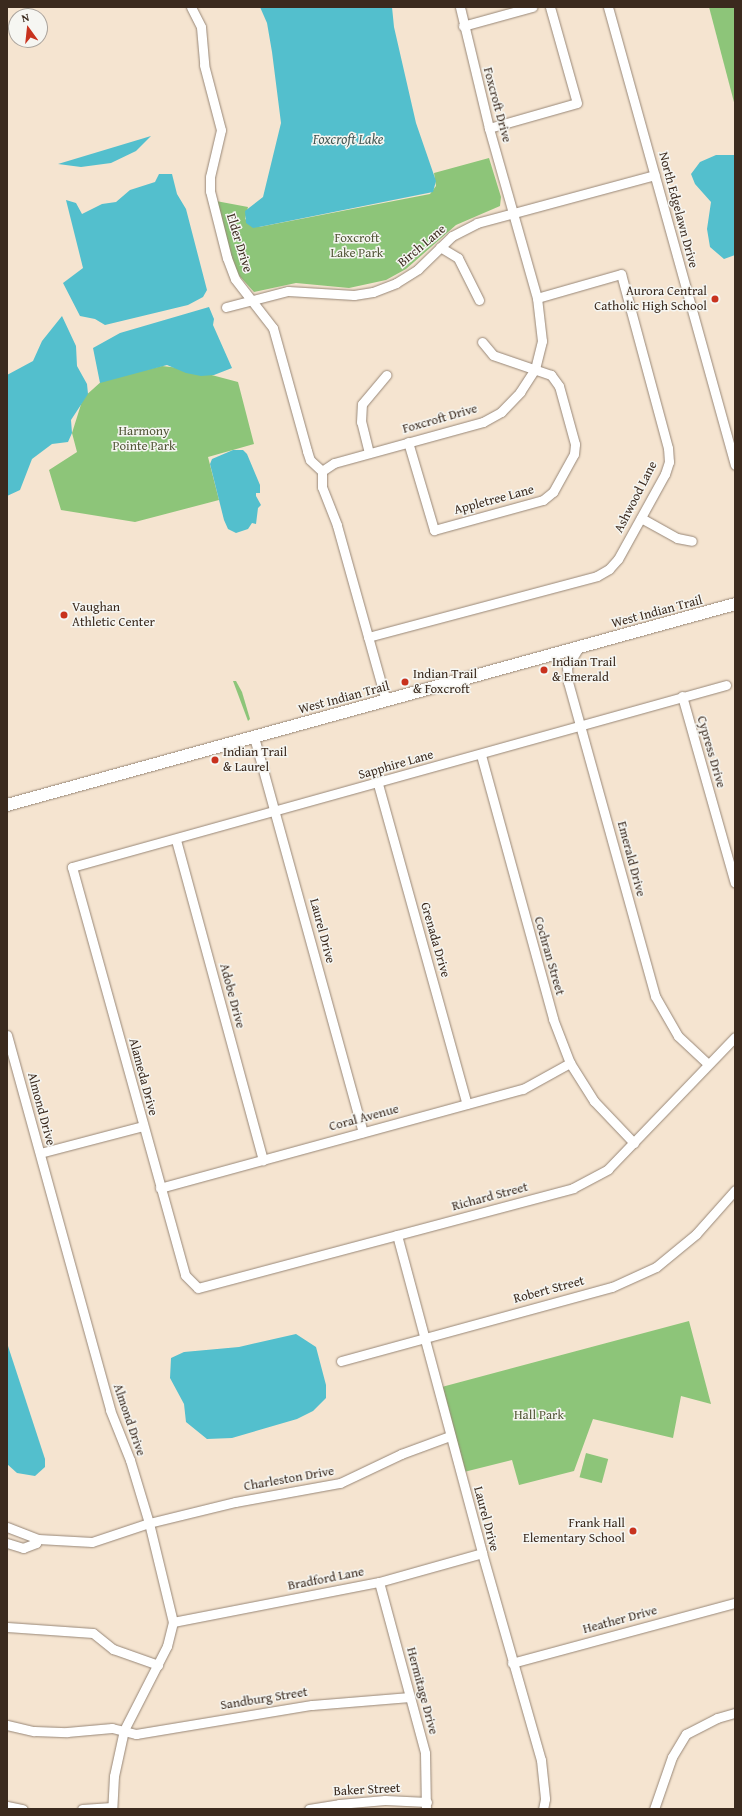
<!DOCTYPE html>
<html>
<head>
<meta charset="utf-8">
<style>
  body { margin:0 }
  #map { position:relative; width:742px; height:1816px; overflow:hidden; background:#f5e4d0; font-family:"Gentium Book Plus",serif }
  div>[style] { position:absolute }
  .green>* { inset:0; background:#8dc579; transform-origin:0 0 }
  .water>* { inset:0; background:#53bfcd }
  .roads { filter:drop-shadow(0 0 1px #988777) drop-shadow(0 0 1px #988777) }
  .street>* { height:9px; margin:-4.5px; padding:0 4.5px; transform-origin:4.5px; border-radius:4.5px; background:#fff }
  .secondary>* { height:12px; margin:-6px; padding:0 6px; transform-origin:6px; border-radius:6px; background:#fff }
  .dots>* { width:11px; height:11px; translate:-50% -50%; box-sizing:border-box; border:2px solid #f6f6f2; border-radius:50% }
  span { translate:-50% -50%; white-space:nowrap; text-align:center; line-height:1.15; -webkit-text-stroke:3px #f6f6f2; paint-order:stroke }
  .street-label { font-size:13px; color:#3b2a1e }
  .park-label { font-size:13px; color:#545839 }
  .poi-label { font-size:13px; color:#3b2a1e }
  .right { translate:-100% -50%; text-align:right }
  .left { translate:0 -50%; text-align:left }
  .water-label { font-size:14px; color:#425753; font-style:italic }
  .frame { position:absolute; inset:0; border:8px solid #3b2a1e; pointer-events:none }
  .north { position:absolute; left:8px; top:8px; width:40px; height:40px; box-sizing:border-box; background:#f6f6f2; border:1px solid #aba49d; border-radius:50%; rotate:345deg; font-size:11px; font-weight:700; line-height:16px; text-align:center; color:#3b2a1e }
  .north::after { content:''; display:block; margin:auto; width:14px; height:18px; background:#c8321e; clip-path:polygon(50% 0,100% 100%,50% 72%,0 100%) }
</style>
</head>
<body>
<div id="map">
  <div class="green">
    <div style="clip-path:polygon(709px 7px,735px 7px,735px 106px)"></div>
    <div style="clip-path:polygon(489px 158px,501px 197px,500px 206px,456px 225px,406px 269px,386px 280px,349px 288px,296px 283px,254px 292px,235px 271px,216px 201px,248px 207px,245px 219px,259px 227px,430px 194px,436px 186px,434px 173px)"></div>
    <div style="clip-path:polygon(162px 366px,189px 369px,238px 382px,254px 444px,208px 457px,219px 500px,135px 522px,61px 510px,49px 470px,77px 452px,72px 433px,83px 398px,103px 380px)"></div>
    <div style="clip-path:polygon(233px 681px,236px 681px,242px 692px,250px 719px,248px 721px)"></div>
    <div style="clip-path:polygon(689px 1321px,711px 1404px,681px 1396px,673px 1438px,593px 1419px,574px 1471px,519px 1485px,512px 1460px,460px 1473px,438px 1388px)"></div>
    <div style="left:586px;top:1453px;width:23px;height:25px;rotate:15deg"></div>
  </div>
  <div class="water">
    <div style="clip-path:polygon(260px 7px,392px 7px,394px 27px,416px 123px,436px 181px,433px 192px,259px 227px,253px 228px,246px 223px,245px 211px,263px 197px,281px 123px,272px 52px,267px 23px)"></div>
    <div style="clip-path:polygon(151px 136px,136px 151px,111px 163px,81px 167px,58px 164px)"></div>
    <div style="clip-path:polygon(716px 155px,735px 155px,735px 255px,724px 259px,710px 247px,707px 229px,711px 202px,695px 184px,691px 174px,700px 162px)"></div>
    <div style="clip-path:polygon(159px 174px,172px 174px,177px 194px,186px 209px,207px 290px,203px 297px,188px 305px,105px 325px,95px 319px,80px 316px,63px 283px,83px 268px,66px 200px,76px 203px,82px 214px,102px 204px,116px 202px,130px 190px,155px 182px)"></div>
    <div style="clip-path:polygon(209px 307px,214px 319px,213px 325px,232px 368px,214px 375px,201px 376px,186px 373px,167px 365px,100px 383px,93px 348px,120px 333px)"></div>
    <div style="clip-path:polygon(62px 316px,76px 346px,77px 366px,87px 384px,88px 394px,71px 420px,72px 433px,68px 442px,52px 444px,32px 459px,20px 490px,7px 496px,7px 375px,33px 361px,42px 341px)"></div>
    <div style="clip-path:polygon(233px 450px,243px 450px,247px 454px,260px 485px,260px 493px,256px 493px,256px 496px,261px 505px,258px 508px,256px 524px,252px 523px,248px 529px,236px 533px,228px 529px,224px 520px,210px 464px,212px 459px)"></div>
    <div style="clip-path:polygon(296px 1334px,316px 1347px,326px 1385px,326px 1398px,313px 1411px,297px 1419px,232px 1438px,207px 1439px,186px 1422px,184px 1404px,170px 1378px,171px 1358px,184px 1352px,239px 1347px)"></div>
    <div style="clip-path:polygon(7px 1343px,45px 1459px,45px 1467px,35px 1476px,17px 1473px,7px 1464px)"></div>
  </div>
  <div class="roads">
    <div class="street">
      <div style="left:191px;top:7px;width:22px;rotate:63deg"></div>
      <div style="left:201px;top:27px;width:38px;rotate:85deg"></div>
      <div style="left:204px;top:65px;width:67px;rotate:75.3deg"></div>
      <div style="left:221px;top:130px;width:48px;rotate:103.2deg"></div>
      <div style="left:210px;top:177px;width:14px;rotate:90deg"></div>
      <div style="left:210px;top:191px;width:69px;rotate:75.8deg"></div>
      <div style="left:227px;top:258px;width:22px;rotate:69deg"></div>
      <div style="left:235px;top:279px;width:62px;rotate:52.2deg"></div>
      <div style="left:273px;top:328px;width:128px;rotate:74.5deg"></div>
      <div style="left:307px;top:451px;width:9px;rotate:72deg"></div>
      <div style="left:310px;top:460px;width:16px;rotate:43deg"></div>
      <div style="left:608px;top:7px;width:475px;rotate:74.5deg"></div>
      <div style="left:463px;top:26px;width:72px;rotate:-15.4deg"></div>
      <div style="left:489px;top:128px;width:91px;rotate:-15.9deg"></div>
      <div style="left:577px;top:103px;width:100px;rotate:-105.7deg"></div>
      <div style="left:440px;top:247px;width:21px;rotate:31deg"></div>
      <div style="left:458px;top:258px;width:47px;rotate:63.4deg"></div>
      <div style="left:226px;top:307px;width:64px;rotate:-14.5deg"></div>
      <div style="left:288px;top:291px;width:66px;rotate:3.5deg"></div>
      <div style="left:354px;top:295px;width:19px;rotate:-9deg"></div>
      <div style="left:373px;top:292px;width:25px;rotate:-21deg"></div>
      <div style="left:396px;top:283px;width:26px;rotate:-32deg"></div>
      <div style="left:418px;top:269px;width:47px;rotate:-44.1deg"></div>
      <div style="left:452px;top:236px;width:28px;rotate:-27deg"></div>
      <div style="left:477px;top:223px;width:184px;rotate:-15.1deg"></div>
      <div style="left:408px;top:442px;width:92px;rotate:73.5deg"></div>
      <div style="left:434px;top:530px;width:113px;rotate:-15.4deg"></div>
      <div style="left:543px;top:500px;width:13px;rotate:-39deg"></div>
      <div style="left:553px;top:492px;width:43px;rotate:-61.1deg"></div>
      <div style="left:574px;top:454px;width:10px;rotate:-84deg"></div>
      <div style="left:575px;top:444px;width:60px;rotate:-105.4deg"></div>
      <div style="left:559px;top:386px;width:14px;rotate:-126deg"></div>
      <div style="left:551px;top:375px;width:61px;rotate:-161deg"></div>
      <div style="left:493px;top:355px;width:17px;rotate:-130deg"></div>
      <div style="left:369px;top:453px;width:32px;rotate:-104deg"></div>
      <div style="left:361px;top:422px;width:18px;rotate:-87deg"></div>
      <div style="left:362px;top:404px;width:38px;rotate:-50deg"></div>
      <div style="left:641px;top:518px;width:41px;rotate:29.1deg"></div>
      <div style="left:677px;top:538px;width:15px;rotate:11deg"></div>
      <div style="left:368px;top:637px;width:237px;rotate:-14.9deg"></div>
      <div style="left:597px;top:576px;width:14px;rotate:-30deg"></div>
      <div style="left:609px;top:569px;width:13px;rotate:-48deg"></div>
      <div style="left:618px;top:559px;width:97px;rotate:-61.1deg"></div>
      <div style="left:665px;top:474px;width:13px;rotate:-72deg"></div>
      <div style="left:669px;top:462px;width:14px;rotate:-94deg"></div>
      <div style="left:668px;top:448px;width:180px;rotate:-105.1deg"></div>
      <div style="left:621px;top:274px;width:87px;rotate:164.1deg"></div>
      <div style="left:579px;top:647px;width:23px;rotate:121deg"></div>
      <div style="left:567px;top:667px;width:15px;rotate:86deg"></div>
      <div style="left:568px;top:682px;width:326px;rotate:74.5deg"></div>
      <div style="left:655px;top:996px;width:46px;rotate:60.1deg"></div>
      <div style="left:678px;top:1036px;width:41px;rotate:43deg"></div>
      <div style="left:726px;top:685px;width:679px;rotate:164.45deg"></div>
      <div style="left:72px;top:867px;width:423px;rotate:74.5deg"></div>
      <div style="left:185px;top:1275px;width:18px;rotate:45deg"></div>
      <div style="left:198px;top:1288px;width:388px;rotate:-14.9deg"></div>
      <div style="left:573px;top:1188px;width:40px;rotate:-28deg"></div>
      <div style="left:608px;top:1169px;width:183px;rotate:-46.1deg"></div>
      <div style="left:682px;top:696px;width:194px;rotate:74.2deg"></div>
      <div style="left:386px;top:701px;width:183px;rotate:-105.6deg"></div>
      <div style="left:337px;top:525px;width:41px;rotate:-111.5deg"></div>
      <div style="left:322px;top:487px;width:16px;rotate:-90deg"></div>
      <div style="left:322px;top:471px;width:14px;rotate:-34deg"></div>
      <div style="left:334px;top:463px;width:155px;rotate:-15.4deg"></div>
      <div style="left:483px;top:422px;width:21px;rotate:-29deg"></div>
      <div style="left:501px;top:412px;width:28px;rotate:-46deg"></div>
      <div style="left:520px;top:392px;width:27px;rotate:-57deg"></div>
      <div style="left:535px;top:369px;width:29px;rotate:-76deg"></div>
      <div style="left:542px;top:341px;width:43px;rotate:-96.6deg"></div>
      <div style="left:537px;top:298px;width:177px;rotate:-105.8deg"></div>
      <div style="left:489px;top:128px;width:124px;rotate:-103.5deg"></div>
      <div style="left:254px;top:737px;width:410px;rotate:74.6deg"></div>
      <div style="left:481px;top:755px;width:274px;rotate:74.7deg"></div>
      <div style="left:553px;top:1019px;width:47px;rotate:68.9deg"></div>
      <div style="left:570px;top:1063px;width:45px;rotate:57.7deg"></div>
      <div style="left:594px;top:1101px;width:58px;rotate:46.4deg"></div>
      <div style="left:378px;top:784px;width:332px;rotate:74.5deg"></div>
      <div style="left:176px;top:840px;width:332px;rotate:74.8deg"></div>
      <div style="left:7px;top:1035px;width:389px;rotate:74.6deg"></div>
      <div style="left:110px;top:1410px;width:54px;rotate:68.2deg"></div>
      <div style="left:130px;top:1460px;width:66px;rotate:73.2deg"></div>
      <div style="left:149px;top:1523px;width:102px;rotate:76.4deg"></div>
      <div style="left:173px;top:1622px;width:25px;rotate:104deg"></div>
      <div style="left:167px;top:1646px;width:94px;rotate:117.1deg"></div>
      <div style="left:124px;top:1730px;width:47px;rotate:102.3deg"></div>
      <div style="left:114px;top:1776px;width:33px;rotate:93deg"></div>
      <div style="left:40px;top:1153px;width:106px;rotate:-14.7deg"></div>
      <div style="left:160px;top:1188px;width:376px;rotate:-15.3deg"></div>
      <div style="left:523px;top:1089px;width:54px;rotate:-29deg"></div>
      <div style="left:397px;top:1235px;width:329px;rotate:75deg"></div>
      <div style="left:482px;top:1553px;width:215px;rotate:74.1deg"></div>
      <div style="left:541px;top:1760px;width:39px;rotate:84deg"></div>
      <div style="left:545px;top:1799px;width:10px;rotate:101deg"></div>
      <div style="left:341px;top:1361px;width:281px;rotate:-15.3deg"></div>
      <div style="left:612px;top:1287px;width:48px;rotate:-24.4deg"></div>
      <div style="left:656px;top:1267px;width:52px;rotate:-39.5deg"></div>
      <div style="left:696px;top:1234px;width:59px;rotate:-48.4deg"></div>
      <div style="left:7px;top:1527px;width:33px;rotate:21deg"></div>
      <div style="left:38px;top:1539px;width:54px;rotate:3.2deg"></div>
      <div style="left:92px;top:1542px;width:60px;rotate:-18.4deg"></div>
      <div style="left:149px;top:1523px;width:89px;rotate:-13.7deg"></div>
      <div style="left:235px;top:1502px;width:107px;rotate:-10.3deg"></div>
      <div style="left:340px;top:1483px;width:68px;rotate:-25.4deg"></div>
      <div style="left:401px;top:1454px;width:52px;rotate:-20.2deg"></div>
      <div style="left:7px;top:1543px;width:17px;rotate:17deg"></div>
      <div style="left:23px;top:1548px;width:14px;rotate:-21deg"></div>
      <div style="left:36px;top:1543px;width:4px;rotate:-63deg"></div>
      <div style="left:379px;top:1582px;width:177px;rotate:74.9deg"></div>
      <div style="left:425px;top:1753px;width:56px;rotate:89deg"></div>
      <div style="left:173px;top:1622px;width:210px;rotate:-11deg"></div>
      <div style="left:379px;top:1582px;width:107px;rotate:-15.7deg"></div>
      <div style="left:7px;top:1627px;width:86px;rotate:4deg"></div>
      <div style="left:93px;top:1633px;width:26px;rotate:39deg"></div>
      <div style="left:113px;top:1649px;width:48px;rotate:19.6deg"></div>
      <div style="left:512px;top:1663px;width:231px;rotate:-15.1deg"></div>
      <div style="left:7px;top:1725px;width:28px;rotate:13deg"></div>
      <div style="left:34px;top:1731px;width:33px;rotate:2deg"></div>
      <div style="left:67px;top:1732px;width:45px;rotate:-5.1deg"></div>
      <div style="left:112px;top:1728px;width:25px;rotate:14deg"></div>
      <div style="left:136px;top:1734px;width:178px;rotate:-9.4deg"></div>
      <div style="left:312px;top:1705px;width:98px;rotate:-4.7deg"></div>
      <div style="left:7px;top:1806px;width:16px;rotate:11deg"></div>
      <div style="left:82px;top:1809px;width:30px;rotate:-4deg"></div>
      <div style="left:309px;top:1809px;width:30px;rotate:-9deg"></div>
      <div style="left:339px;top:1804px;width:46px;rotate:-5deg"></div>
      <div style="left:385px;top:1800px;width:42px;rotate:2.7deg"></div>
      <div style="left:654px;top:1809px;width:55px;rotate:-70.9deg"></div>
      <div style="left:672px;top:1757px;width:27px;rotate:-59deg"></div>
      <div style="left:686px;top:1734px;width:35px;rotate:-27deg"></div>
      <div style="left:717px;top:1718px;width:19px;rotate:-16deg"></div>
    </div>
    <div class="secondary">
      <div style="left:7px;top:805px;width:755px;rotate:-15.43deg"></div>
    </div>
  </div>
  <div class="dots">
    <div style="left:715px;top:299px;background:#c8321e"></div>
    <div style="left:64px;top:615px;background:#c8321e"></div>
    <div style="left:544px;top:670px;background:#c8321e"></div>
    <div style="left:405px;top:682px;background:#c8321e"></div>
    <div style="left:215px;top:760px;background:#c8321e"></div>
    <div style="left:633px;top:1531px;background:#c8321e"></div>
  </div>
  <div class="street-label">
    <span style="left:497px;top:105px;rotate:75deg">Foxcroft Drive</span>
    <span style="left:678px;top:210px;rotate:75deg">North Edgelawn Drive</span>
    <span style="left:239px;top:243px;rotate:73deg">Elder Drive</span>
    <span style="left:422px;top:246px;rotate:-40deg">Birch Lane</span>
    <span style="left:440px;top:419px;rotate:-16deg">Foxcroft Drive</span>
    <span style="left:636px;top:497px;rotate:-63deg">Ashwood Lane</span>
    <span style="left:494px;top:500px;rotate:-15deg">Appletree Lane</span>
    <span style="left:657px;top:612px;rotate:-15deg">West Indian Trail</span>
    <span style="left:344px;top:698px;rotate:-15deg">West Indian Trail</span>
    <span style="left:711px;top:752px;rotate:74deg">Cypress Drive</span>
    <span style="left:396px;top:765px;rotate:-16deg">Sapphire Lane</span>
    <span style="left:631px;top:859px;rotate:75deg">Emerald Drive</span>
    <span style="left:322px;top:931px;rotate:75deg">Laurel Drive</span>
    <span style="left:435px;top:940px;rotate:74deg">Grenada Drive</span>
    <span style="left:549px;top:956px;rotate:74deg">Cochran Street</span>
    <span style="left:232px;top:996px;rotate:75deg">Adobe Drive</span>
    <span style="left:143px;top:1077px;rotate:75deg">Alameda Drive</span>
    <span style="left:41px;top:1109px;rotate:75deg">Almond Drive</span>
    <span style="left:364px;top:1118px;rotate:-15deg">Coral Avenue</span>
    <span style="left:490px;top:1197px;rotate:-15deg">Richard Street</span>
    <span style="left:549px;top:1290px;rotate:-15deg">Robert Street</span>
    <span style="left:129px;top:1420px;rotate:71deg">Almond Drive</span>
    <span style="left:289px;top:1479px;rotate:-10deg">Charleston Drive</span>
    <span style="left:486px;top:1519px;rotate:75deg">Laurel Drive</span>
    <span style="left:326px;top:1579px;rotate:-11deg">Bradford Lane</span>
    <span style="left:620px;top:1620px;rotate:-15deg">Heather Drive</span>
    <span style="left:422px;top:1691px;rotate:75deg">Hermitage Drive</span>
    <span style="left:264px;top:1699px;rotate:-9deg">Sandburg Street</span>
    <span style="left:367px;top:1790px;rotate:-3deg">Baker Street</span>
  </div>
  <div class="park-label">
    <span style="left:357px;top:246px">Foxcroft<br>Lake Park</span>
    <span style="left:144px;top:439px">Harmony<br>Pointe Park</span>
    <span style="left:539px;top:1415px">Hall Park</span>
  </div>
  <div class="poi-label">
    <span class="right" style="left:707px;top:299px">Aurora Central<br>Catholic High School</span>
    <span class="left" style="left:72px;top:615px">Vaughan<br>Athletic Center</span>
    <span class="left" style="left:552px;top:670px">Indian Trail<br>&amp; Emerald</span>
    <span class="left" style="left:413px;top:682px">Indian Trail<br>&amp; Foxcroft</span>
    <span class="left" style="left:223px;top:760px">Indian Trail<br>&amp; Laurel</span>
    <span class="right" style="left:625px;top:1531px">Frank Hall<br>Elementary School</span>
  </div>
  <div class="water-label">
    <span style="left:348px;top:139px">Foxcroft Lake</span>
  </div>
  <div class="frame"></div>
  <div class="north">N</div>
</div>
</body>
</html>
